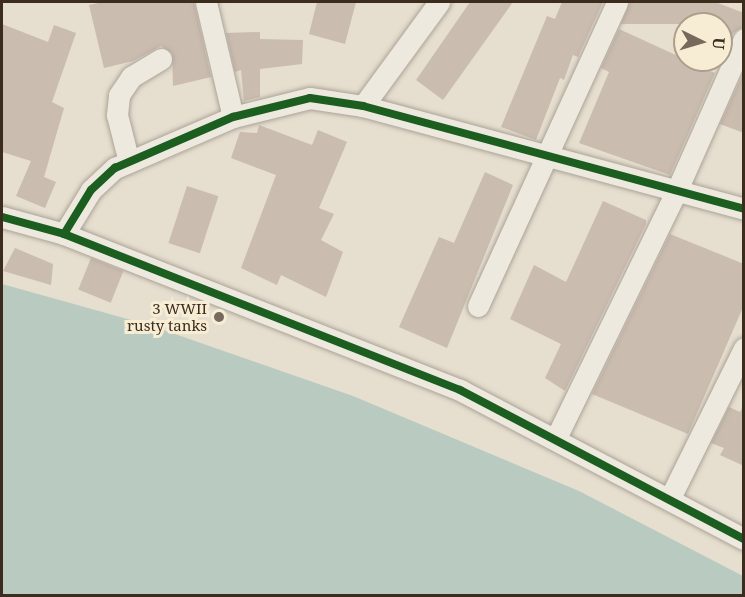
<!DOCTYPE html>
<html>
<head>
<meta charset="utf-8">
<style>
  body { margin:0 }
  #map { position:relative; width:745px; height:597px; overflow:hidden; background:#e6dece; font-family:"Noto Serif",serif }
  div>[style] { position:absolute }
  .water>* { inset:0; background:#b9cbc0 }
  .building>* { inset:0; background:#cabcaf; transform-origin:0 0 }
  .roads { filter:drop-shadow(0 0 2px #aba397) drop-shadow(0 0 2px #aba397) }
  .minor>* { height:21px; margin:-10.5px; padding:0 10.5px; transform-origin:10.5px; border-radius:10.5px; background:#eee9df }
  .cycleway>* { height:8px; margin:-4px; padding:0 4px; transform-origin:4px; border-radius:4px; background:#1b5e20 }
  .dots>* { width:16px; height:16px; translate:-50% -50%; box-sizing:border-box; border:3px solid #f7ecd4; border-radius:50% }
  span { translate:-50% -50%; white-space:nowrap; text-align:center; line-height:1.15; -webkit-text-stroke:6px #f7ecd4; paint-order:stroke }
  .poi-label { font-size:15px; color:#3b2c1e }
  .right { translate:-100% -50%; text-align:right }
  .frame { position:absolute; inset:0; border:3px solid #3b2c1e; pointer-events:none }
  .north { position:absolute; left:673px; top:12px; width:60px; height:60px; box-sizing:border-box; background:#f7ecd4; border:2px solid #ac9f8b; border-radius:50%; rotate:95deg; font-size:16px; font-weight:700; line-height:24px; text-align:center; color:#3b2c1e }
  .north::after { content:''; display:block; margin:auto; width:21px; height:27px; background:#776a5c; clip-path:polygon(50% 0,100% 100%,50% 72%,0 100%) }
</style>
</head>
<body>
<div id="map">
  <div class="water">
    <div style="clip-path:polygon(2px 284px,149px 325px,353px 396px,579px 491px,743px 576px,743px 595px,2px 595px)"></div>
  </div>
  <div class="building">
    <div style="clip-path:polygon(103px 2px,194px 2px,211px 77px,173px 86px,172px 53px,161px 46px,133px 61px,104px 68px,89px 5px)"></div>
    <div style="clip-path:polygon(317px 2px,356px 2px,345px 44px,309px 34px)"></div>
    <div style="clip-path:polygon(470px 2px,513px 2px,443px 100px,416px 80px)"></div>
    <div style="clip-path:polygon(562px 2px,603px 2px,578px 57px,573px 55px,564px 80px,560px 78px,536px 140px,501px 127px,547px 16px,555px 19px)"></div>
    <div style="clip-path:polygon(630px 2px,715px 2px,744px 13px,744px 26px,733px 33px,721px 59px,721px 24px,621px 24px)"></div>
    <div style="clip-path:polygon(2px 24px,48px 42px,54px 25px,76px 33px,52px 102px,64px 108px,44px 177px,56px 182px,45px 208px,16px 196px,31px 161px,2px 152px)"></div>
    <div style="clip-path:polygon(619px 29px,715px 73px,670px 175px,579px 143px,609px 72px,601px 68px)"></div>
    <div style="clip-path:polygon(260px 32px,260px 39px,303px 40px,302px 64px,260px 69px,260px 97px,244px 101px,241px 70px,235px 72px,226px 33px)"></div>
    <div style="clip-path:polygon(744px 72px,744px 133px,720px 124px)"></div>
    <div style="clip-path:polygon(259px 125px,312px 145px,318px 130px,347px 142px,319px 208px,334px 214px,321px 240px,343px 252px,326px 297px,281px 275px,277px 285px,241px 268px,276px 175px,231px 158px,240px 132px,257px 133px)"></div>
    <div style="clip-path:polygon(485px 172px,513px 185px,447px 348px,399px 327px,439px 237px,454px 243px)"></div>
    <div style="left:187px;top:186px;width:33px;height:60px;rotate:18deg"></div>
    <div style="clip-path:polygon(603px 201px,646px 220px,646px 224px,565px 391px,545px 378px,561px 344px,510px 319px,534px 265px,566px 282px)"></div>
    <div style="clip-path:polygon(670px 234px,744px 264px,744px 305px,688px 434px,592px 394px)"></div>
    <div style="clip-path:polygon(15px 248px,53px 264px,51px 285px,3px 271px)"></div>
    <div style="left:91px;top:258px;width:35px;height:34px;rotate:22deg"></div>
    <div style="clip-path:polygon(744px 405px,744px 466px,720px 455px,724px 448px,711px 443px,729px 407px,740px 412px)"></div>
  </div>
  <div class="roads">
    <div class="minor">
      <div style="left:206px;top:2px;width:118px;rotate:76.8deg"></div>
      <div style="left:363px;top:106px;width:129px;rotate:-53.8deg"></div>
      <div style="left:129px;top:162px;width:49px;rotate:-104.3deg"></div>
      <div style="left:117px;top:115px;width:20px;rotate:-84deg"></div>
      <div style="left:119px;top:95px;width:22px;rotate:-56deg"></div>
      <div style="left:131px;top:77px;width:35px;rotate:-31deg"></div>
      <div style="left:2px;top:217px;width:64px;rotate:15.3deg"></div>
      <div style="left:64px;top:234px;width:426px;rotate:21.5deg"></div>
      <div style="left:460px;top:390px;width:321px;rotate:27.7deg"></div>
      <div style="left:64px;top:234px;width:52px;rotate:-58.5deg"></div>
      <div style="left:91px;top:190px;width:33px;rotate:-43deg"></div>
      <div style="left:115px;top:168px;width:129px;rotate:-23.4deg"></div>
      <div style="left:233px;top:117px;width:79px;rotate:-13.9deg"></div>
      <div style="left:310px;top:98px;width:54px;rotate:8.6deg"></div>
      <div style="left:363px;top:106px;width:395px;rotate:15.1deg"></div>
      <div style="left:478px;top:306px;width:334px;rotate:-65.4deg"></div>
      <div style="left:556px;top:438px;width:276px;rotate:-64deg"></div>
      <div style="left:677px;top:190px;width:165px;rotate:-66.1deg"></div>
      <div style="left:670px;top:498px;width:167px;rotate:-63.7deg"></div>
    </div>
  </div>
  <div class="cycleway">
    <div style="left:2px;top:217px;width:64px;rotate:15.3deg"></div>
    <div style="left:64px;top:234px;width:426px;rotate:21.5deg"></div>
    <div style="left:460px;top:390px;width:321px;rotate:27.7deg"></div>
    <div style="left:64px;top:234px;width:52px;rotate:-58.5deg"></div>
    <div style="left:91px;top:190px;width:33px;rotate:-43deg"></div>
    <div style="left:115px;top:168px;width:129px;rotate:-23.4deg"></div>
    <div style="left:233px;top:117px;width:79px;rotate:-13.9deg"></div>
    <div style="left:310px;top:98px;width:54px;rotate:8.6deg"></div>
    <div style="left:363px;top:106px;width:395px;rotate:15.1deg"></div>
  </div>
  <div class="dots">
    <div style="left:219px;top:317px;background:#776a5c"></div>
  </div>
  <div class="poi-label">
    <span class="right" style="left:207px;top:317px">3 WWII<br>rusty tanks</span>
  </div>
  <div class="frame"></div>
  <div class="north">U</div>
</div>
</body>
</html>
